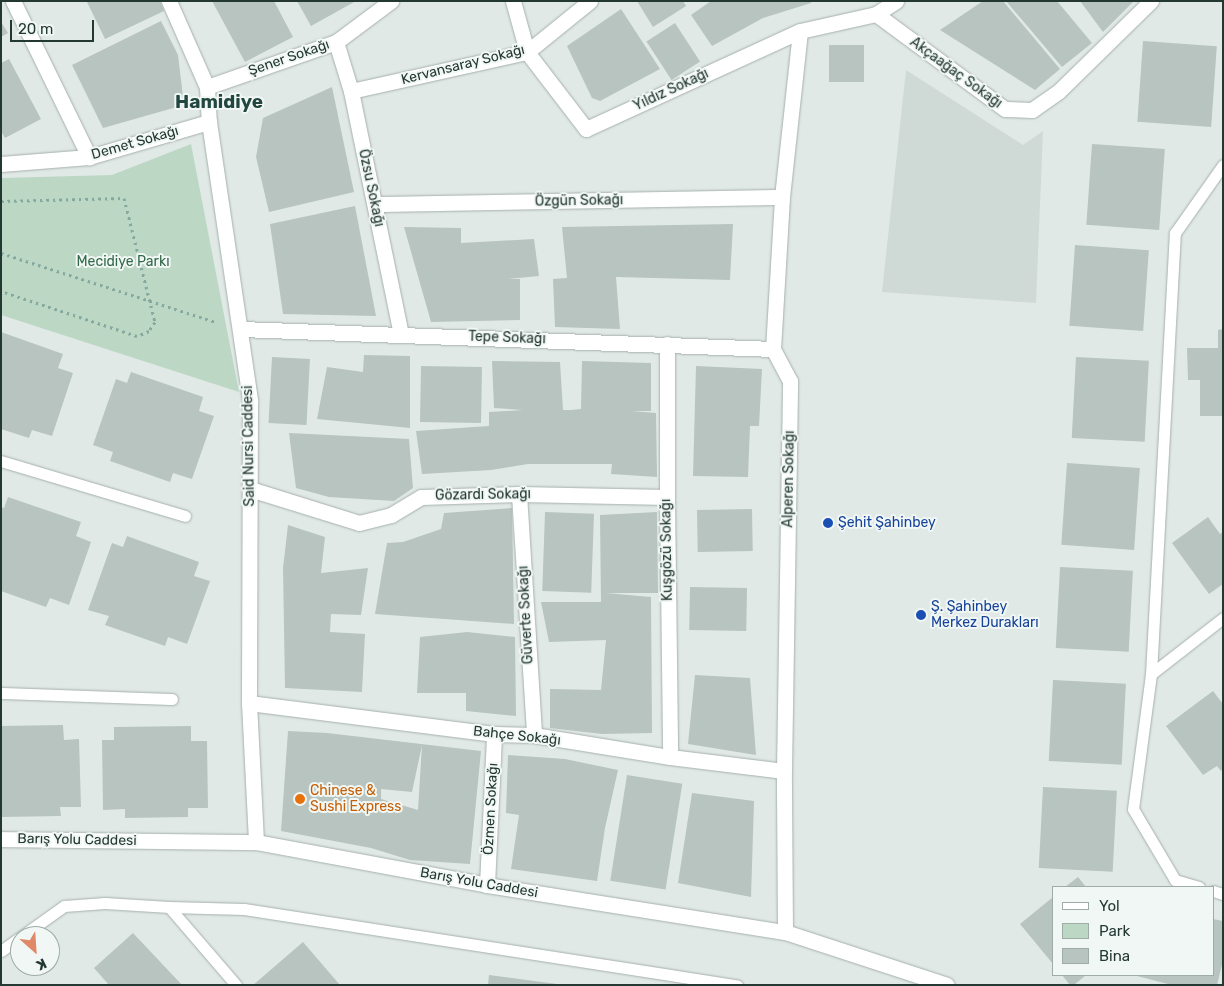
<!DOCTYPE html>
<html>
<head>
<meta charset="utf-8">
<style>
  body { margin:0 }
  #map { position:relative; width:1224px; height:986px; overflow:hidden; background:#e1e9e6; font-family:Rubik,sans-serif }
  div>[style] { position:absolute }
  .built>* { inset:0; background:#cfd9d5 }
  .green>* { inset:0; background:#bcd8c5 }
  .building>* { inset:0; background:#b7c4bf; transform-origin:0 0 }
  .path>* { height:3px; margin-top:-1.5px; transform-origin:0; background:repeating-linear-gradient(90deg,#85a99f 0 2.5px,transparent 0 6.5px) }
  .roads { filter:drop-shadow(0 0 1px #a5b0ad) drop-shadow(0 0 1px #a5b0ad) }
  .service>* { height:11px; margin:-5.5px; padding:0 5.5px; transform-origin:5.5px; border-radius:5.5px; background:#fff }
  .minor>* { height:15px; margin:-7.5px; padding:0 7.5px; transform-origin:7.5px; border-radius:7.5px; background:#fff }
  .secondary>* { height:15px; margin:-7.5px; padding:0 7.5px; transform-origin:7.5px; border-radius:7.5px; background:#fff }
  .dots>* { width:14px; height:14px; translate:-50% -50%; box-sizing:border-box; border:2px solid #f1f7f4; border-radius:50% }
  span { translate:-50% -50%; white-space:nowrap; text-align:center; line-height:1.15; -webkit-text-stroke:4px #f1f7f4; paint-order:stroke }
  .street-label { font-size:14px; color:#243833 }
  .park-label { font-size:14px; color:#33694a }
  .transit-label { font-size:14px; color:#164399 }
  .left { translate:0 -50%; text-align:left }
  .food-label { font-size:14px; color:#c56008 }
  .district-label { font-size:19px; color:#22473f; font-weight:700 }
  .frame { position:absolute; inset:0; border:2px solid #243833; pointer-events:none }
  .legend { position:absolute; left:1052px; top:886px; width:162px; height:90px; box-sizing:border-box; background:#f1f7f4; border:1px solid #9faba7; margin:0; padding:6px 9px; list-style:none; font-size:15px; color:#243833 }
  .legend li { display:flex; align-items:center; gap:10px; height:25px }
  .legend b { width:25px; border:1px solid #9faba7 }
  .north { position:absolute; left:10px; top:926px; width:50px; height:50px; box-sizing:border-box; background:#f1f7f4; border:1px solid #9faba7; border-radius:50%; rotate:154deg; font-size:14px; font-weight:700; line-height:20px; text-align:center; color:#243833 }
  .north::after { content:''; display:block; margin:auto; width:18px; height:22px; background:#e08969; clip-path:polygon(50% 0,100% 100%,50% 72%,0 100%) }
  .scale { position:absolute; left:10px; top:20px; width:84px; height:22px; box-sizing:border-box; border:2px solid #243833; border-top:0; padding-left:6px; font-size:15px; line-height:18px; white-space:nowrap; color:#243833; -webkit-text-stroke:4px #f1f7f4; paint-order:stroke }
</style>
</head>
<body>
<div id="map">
  <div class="built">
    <div style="clip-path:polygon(906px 70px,1023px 145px,1043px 131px,1036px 303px,882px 292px)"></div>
  </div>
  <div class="green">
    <div style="clip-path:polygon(191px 144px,239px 392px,1px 315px,1px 178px,112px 175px)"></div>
  </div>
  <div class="building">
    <div style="clip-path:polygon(89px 1px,160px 1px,164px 11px,105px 39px,87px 2px)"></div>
    <div style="clip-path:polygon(212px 1px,274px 1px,293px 37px,245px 62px)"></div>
    <div style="clip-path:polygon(297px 1px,356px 1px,311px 26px)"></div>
    <div style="clip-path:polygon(637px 1px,683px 1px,686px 6px,653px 27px)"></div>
    <div style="clip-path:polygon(711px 1px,810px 1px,811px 3px,763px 18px,712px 46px,691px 15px)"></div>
    <div style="clip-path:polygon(983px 1px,1003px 1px,1060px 69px,1035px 90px,940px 30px)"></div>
    <div style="clip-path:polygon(1006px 1px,1057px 1px,1092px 43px,1062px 67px)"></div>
    <div style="clip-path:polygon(1080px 1px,1134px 1px,1103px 32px)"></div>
    <div style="clip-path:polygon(621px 9px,660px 69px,600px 101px,592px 98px,567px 46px)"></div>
    <div style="clip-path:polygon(161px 21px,178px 55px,184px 105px,103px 128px,72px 65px)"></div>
    <div style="clip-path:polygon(1px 22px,8px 33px,1px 37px)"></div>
    <div style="left:675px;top:23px;width:46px;height:34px;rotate:57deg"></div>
    <div style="left:1143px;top:41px;width:74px;height:81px;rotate:4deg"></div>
    <div style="left:829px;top:45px;width:35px;height:37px"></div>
    <div style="clip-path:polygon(9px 59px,41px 119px,5px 138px,1px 131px,1px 63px)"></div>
    <div style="clip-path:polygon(332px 87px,354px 192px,269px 212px,256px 157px,263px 118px)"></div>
    <div style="left:1092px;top:144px;width:73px;height:81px;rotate:4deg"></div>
    <div style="clip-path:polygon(355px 206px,376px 316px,283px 314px,270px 224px)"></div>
    <div style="clip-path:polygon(733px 224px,730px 280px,616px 277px,620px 329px,555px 327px,553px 279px,567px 278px,562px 227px)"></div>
    <div style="clip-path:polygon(404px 227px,461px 228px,461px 243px,534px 239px,539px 276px,508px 279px,520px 279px,520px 320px,431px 322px)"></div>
    <div style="left:1075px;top:245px;width:74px;height:81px;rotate:4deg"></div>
    <div style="clip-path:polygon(1223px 329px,1223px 416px,1200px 416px,1200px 380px,1188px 380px,1187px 348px,1218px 348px,1218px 330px)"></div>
    <div style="clip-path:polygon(1px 332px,63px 354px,58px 368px,73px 373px,52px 436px,32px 430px,29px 438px,1px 429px)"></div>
    <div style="clip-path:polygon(364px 355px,410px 356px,410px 428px,317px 419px,327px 367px,363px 372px)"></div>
    <div style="left:272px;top:357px;width:38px;height:66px;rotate:3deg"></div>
    <div style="left:1076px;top:357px;width:73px;height:81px;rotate:3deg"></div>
    <div style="clip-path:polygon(492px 361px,560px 362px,563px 410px,571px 410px,581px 409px,582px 361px,651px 363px,651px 411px,631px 411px,656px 413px,657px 477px,611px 474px,612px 464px,528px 464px,491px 470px,422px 474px,416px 431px,489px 426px,489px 412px,523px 410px,494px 408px)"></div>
    <div style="clip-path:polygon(696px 366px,762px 369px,759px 426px,750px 426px,748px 477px,693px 476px)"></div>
    <div style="left:482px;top:367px;width:56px;height:61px;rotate:91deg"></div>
    <div style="clip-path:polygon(131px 372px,203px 397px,199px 411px,214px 416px,192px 479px,173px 473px,170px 482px,110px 461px,113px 452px,93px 445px,116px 379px,127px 383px)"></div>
    <div style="clip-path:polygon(289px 433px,409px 439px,413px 488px,394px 501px,329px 497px,296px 488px)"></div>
    <div style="left:1067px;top:463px;width:73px;height:82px;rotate:4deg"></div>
    <div style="clip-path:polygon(8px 497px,81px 522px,76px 536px,91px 542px,69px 605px,50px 598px,46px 607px,1px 591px,1px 507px,4px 508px)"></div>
    <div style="clip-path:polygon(512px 508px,514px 624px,375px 614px,387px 543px,403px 542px,441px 529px,444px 513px)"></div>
    <div style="left:752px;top:509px;width:42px;height:55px;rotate:89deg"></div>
    <div style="left:545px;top:512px;width:49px;height:79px;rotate:2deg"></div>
    <div style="clip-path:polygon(657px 512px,658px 593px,606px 593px,651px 597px,652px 733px,602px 734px,550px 728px,550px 689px,601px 690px,606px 640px,549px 642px,541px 602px,601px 602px,600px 515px)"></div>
    <div style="clip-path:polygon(1208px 517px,1220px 534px,1223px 532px,1223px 584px,1209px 594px,1172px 543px)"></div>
    <div style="clip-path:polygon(288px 525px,325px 537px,321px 573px,368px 568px,361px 615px,331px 614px,330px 632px,365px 634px,362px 692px,285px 688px,283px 568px)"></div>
    <div style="clip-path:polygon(127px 536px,199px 562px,194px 576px,210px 581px,187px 644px,168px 637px,165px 646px,105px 625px,109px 616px,88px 610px,112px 543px,123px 547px)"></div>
    <div style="left:1060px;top:567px;width:73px;height:81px;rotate:3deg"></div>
    <div style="left:690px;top:587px;width:57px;height:43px;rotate:1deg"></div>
    <div style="clip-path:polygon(467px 632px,515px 637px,516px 716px,466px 711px,466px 693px,417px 693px,420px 637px)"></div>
    <div style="clip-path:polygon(695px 675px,750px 678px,756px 755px,688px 744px)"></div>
    <div style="left:1053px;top:680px;width:73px;height:81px;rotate:3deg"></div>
    <div style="clip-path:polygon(1213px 691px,1223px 704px,1223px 769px,1221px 771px,1217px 766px,1203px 775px,1166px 726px)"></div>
    <div style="clip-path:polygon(63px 725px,64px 740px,79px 739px,81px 807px,60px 807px,61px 816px,1px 817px,1px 726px)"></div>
    <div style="clip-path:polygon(191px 726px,191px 741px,207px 741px,208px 808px,188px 808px,188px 817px,125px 818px,125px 809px,103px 810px,102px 740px,114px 740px,114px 727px)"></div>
    <div style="clip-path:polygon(evenodd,288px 731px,327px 733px,481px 751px,470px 864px,410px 860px,371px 848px,281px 831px,288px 731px,422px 745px,418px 810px,381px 799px,381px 789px,412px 792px,422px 745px)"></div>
    <div style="clip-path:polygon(508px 755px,565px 759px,618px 770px,605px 828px,597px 881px,511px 869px,519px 815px,506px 813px)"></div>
    <div style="left:627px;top:775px;width:56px;height:107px;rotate:9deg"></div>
    <div style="left:1043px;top:787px;width:74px;height:81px;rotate:3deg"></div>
    <div style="clip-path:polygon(692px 793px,754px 801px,751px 897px,678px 883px)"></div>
    <div style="clip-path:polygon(1078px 877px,1086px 887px,1065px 887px)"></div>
    <div style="clip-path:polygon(1053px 897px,1053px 964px,1020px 924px)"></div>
    <div style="clip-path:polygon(1213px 919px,1223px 921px,1223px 961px,1217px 985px,1172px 985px,1133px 975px,1213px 975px)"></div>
    <div style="clip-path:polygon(133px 933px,182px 985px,109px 985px,94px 968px)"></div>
    <div style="clip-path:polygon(303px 942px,340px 985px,253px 985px)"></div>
    <div style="clip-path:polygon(489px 975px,557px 984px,557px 985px,488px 985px)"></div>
    <div style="clip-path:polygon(1062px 975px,1086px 975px,1074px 985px,1070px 985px)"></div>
  </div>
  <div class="path">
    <div style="left:1px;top:201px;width:123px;rotate:-1.4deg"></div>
    <div style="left:124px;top:198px;width:128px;rotate:76deg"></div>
    <div style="left:155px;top:322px;width:11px;rotate:124deg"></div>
    <div style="left:149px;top:331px;width:13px;rotate:157deg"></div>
    <div style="left:137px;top:336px;width:143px;rotate:-161.7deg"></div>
    <div style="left:1px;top:253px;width:226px;rotate:17.8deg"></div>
  </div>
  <div class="roads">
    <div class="service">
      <div style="left:1px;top:461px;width:192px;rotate:16.6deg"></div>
      <div style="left:1151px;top:674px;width:91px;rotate:-37.9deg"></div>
      <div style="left:1px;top:693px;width:171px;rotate:2deg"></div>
      <div style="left:1199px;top:887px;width:25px;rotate:-164deg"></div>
      <div style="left:1175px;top:880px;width:82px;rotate:-120.6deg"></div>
      <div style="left:1133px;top:809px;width:136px;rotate:-82.4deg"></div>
      <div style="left:1151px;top:674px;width:442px;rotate:-86.9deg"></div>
      <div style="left:1175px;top:233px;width:83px;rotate:-54.8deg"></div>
      <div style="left:1213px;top:891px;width:10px;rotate:17deg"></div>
      <div style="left:169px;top:907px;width:75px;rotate:1.5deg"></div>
      <div style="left:244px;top:909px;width:499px;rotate:8.8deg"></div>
      <div style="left:22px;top:936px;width:52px;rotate:-35.5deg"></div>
      <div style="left:64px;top:906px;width:41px;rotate:-4.2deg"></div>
      <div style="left:105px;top:903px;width:64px;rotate:3.6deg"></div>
      <div style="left:169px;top:907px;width:103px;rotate:49.3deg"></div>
      <div style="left:1px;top:951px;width:24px;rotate:-36deg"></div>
    </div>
    <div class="minor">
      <div style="left:13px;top:1px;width:174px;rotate:64deg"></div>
      <div style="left:169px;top:1px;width:94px;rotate:66.2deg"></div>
      <div style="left:207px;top:87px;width:35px;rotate:87deg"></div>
      <div style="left:209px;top:122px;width:282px;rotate:81.6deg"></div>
      <div style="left:250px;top:401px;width:302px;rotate:90.2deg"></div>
      <div style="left:249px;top:703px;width:139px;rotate:87.1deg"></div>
      <div style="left:513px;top:1px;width:53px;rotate:74.6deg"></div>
      <div style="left:527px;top:52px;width:97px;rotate:52.5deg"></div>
      <div style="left:586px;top:129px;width:235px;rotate:-24.6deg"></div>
      <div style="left:800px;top:31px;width:78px;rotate:-12.6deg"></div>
      <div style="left:876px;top:14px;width:24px;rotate:-33deg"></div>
      <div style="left:876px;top:14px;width:160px;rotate:36.4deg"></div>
      <div style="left:1005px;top:109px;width:27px;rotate:2deg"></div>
      <div style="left:1032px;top:110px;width:33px;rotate:-35deg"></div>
      <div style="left:1059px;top:91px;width:129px;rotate:-44.4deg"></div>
      <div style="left:336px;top:42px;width:51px;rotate:73deg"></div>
      <div style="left:351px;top:91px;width:249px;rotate:78.4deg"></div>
      <div style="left:207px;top:87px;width:137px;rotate:-19.2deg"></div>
      <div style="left:336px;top:42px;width:69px;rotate:-36.7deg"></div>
      <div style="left:351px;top:91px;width:180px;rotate:-12.5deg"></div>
      <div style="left:527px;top:52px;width:81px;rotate:-39deg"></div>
      <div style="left:1px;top:164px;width:88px;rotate:-4.5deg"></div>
      <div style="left:89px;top:157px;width:125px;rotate:-16.3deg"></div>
      <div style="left:375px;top:204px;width:407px;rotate:-1deg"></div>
      <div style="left:241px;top:329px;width:532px;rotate:2.15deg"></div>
      <div style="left:667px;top:344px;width:153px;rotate:90deg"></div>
      <div style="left:667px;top:497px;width:260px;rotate:89.3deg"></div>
      <div style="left:250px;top:489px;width:114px;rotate:17.3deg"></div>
      <div style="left:359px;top:523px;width:33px;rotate:-14deg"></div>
      <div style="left:391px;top:515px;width:35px;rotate:-31deg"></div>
      <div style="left:421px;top:497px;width:98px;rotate:-1.8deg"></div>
      <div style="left:519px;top:494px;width:148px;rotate:1.2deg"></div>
      <div style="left:519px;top:494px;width:241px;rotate:86.4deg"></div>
      <div style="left:249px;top:703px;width:247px;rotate:7.2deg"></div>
      <div style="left:494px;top:734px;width:40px;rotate:1.4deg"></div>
      <div style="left:534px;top:735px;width:138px;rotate:9.2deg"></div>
      <div style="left:670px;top:757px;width:115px;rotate:7deg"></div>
      <div style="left:487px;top:885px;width:151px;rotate:-87.3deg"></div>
      <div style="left:785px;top:932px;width:161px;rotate:-90.4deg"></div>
      <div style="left:784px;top:771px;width:390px;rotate:-89.1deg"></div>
      <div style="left:790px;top:381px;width:36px;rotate:-118deg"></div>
      <div style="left:773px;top:349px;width:152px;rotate:-86.6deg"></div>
      <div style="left:782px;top:197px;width:167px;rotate:-83.8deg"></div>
    </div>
    <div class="secondary">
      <div style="left:1px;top:839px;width:255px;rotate:0.7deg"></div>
      <div style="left:256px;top:842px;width:235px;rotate:10.5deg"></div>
      <div style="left:487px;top:885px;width:302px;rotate:9deg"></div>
      <div style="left:785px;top:932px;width:170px;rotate:18.1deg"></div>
    </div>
  </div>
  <div class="dots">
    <div style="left:828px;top:523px;background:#1a4fb4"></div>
    <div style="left:921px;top:615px;background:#1a4fb4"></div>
    <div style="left:300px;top:799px;background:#e8710a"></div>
  </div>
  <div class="street-label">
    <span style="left:289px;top:58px;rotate:-19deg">Şener Sokağı</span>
    <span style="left:463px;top:65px;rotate:-14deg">Kervansaray Sokağı</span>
    <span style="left:956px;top:73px;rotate:36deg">Akçaağaç Sokağı</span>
    <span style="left:671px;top:90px;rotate:-25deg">Yıldız Sokağı</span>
    <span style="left:135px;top:143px;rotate:-16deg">Demet Sokağı</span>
    <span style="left:371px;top:188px;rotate:78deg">Özsu Sokağı</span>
    <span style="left:579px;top:201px;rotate:-1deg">Özgün Sokağı</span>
    <span style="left:507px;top:338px;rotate:2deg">Tepe Sokağı</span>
    <span style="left:249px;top:446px;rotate:-91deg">Said Nursi Caddesi</span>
    <span style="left:789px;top:479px;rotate:-89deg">Alperen Sokağı</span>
    <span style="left:483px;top:495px;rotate:-1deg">Gözardı Sokağı</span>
    <span style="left:667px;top:550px;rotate:-91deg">Kuşgözü Sokağı</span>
    <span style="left:526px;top:615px;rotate:-93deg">Güverte Sokağı</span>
    <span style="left:517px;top:736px;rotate:6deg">Bahçe Sokağı</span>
    <span style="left:491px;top:809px;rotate:-87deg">Özmen Sokağı</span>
    <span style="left:77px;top:840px;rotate:1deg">Barış Yolu Caddesi</span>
    <span style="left:479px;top:883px;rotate:10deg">Barış Yolu Caddesi</span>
  </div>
  <div class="park-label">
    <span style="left:123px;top:262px">Mecidiye Parkı</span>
  </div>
  <div class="transit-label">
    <span class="left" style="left:838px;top:523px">Şehit Şahinbey</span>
    <span class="left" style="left:931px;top:615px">Ş. Şahinbey<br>Merkez Durakları</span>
  </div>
  <div class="food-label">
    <span class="left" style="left:310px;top:799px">Chinese &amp;<br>Sushi Express</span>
  </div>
  <div class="district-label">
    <span style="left:219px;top:102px">Hamidiye</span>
  </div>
  <div class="frame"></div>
  <ul class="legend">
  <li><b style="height:6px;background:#fff"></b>Yol</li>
  <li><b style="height:14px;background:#bcd8c5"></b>Park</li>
  <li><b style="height:14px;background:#b7c4bf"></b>Bina</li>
  </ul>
  <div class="north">K</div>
  <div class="scale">20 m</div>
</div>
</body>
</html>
